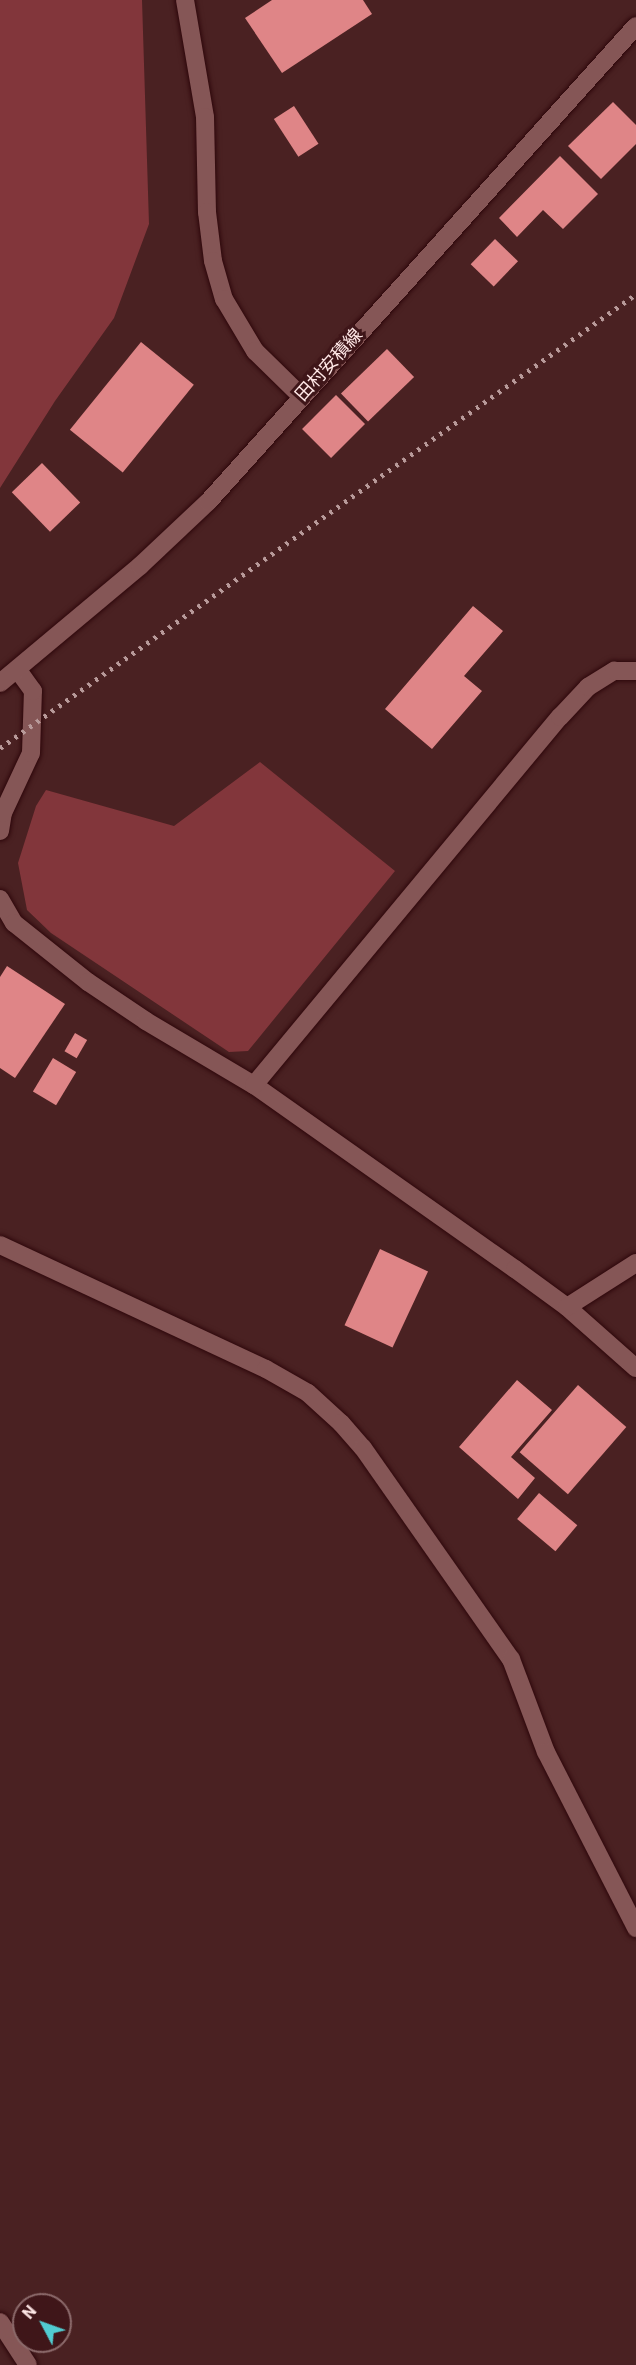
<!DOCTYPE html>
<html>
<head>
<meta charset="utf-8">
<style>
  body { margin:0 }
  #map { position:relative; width:636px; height:2365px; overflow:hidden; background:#4a2122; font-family:Roboto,"Noto Sans JP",sans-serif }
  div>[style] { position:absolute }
  .green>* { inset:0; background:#82363b }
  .building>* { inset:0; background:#df8587; transform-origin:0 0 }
  .roads { filter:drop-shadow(0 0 2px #2e070b) drop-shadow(0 0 2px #2e070b) }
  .minor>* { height:18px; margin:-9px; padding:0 9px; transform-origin:9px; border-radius:9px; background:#855656 }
  .secondary>* { height:18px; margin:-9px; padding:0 9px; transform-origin:9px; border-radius:9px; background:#855656 }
  .rail>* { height:4.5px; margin-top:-2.25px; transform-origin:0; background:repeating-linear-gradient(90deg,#b89a9a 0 3px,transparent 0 9px) }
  span { translate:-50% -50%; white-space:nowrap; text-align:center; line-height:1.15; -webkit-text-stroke:6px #3f1619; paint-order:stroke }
  .street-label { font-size:18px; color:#ffe8e7 }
  .north { position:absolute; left:12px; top:2293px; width:60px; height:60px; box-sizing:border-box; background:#3f1619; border:2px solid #8c6a6b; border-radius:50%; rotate:311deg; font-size:16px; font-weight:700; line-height:24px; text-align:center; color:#ffe8e7 }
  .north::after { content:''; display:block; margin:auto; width:21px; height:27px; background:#51ccd1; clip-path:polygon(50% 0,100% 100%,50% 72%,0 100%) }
</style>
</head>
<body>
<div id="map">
  <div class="green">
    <div style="clip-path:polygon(0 0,142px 0,149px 224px,114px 318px,55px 401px,0 488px)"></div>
    <div style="clip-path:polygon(260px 762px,395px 871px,248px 1051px,229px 1052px,51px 933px,27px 910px,18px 863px,36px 806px,46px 790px,174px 826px)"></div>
  </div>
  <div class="building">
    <div style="clip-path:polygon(272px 0,363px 0,372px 14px,282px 73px,245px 18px)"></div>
    <div style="clip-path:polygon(613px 102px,636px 125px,636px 144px,601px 179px,568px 146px)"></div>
    <div style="left:294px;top:106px;width:45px;height:24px;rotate:57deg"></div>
    <div style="clip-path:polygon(560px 156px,598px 194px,563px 229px,543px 210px,517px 237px,499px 218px)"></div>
    <div style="left:495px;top:239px;width:32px;height:35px;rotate:44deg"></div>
    <div style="left:141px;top:342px;width:68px;height:113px;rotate:39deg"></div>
    <div style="left:387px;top:349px;width:39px;height:64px;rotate:46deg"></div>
    <div style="left:336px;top:395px;width:41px;height:48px;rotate:45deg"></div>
    <div style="left:42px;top:463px;width:55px;height:42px;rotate:46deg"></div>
    <div style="clip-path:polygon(473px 606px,503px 631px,464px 676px,482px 691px,432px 749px,385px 709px)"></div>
    <div style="clip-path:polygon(7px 966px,65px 1004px,15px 1078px,0 1068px,0 977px)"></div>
    <div style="left:75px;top:1033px;width:14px;height:21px;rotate:30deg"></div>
    <div style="left:53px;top:1058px;width:27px;height:39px;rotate:31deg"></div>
    <div style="left:380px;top:1249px;width:53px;height:84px;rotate:25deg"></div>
    <div style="clip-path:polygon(517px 1380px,552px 1410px,511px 1457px,535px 1478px,518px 1499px,459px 1447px)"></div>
    <div style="left:578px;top:1385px;width:64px;height:89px;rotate:41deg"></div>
    <div style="left:539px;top:1493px;width:50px;height:34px;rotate:40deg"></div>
  </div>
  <div class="roads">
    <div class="minor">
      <div style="left:185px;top:0;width:119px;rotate:80.3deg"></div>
      <div style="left:205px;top:117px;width:95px;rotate:88.8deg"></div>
      <div style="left:207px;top:212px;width:49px;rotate:83deg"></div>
      <div style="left:213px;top:261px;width:40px;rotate:74deg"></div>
      <div style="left:224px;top:299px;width:61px;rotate:59.2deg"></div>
      <div style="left:255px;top:351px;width:64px;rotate:44.4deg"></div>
      <div style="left:0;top:831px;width:18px;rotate:-81deg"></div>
      <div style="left:3px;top:813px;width:66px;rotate:-65deg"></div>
      <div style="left:31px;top:753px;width:62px;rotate:-88.2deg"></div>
      <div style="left:33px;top:691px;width:27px;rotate:-126deg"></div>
      <div style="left:0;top:899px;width:28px;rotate:60deg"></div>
      <div style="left:14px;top:923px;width:95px;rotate:38.6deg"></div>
      <div style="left:88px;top:982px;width:70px;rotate:33.9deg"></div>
      <div style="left:146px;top:1021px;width:126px;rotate:30.7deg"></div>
      <div style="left:254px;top:1085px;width:319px;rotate:35.2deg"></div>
      <div style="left:515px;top:1269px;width:64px;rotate:36.2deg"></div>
      <div style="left:567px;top:1307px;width:92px;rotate:41.5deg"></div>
      <div style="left:254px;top:1085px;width:479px;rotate:-50.3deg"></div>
      <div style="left:560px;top:717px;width:41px;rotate:-47deg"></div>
      <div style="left:588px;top:687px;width:31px;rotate:-32deg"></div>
      <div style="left:614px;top:671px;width:22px"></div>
      <div style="left:0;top:1245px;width:293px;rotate:25deg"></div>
      <div style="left:266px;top:1369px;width:48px;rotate:29.7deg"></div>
      <div style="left:308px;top:1393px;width:45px;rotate:42.3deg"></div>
      <div style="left:341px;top:1423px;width:33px;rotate:49deg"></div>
      <div style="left:363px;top:1448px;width:258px;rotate:55deg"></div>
      <div style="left:511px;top:1659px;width:99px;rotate:69.4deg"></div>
      <div style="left:546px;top:1752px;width:198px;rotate:62.9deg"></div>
      <div style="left:567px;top:1307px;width:82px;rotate:-32.5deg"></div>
      <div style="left:0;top:2322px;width:51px;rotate:56.9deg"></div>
    </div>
    <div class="secondary">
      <div style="left:0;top:683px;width:182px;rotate:-39.9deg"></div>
      <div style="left:140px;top:566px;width:93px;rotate:-43.3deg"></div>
      <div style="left:208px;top:502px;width:640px;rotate:-48.04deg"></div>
    </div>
  </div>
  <div class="rail">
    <div style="left:0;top:748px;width:781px;rotate:-35.52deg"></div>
  </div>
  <div class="street-label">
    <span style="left:329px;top:365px;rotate:-48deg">田村安積線</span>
  </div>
  <div class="north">N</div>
</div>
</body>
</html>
